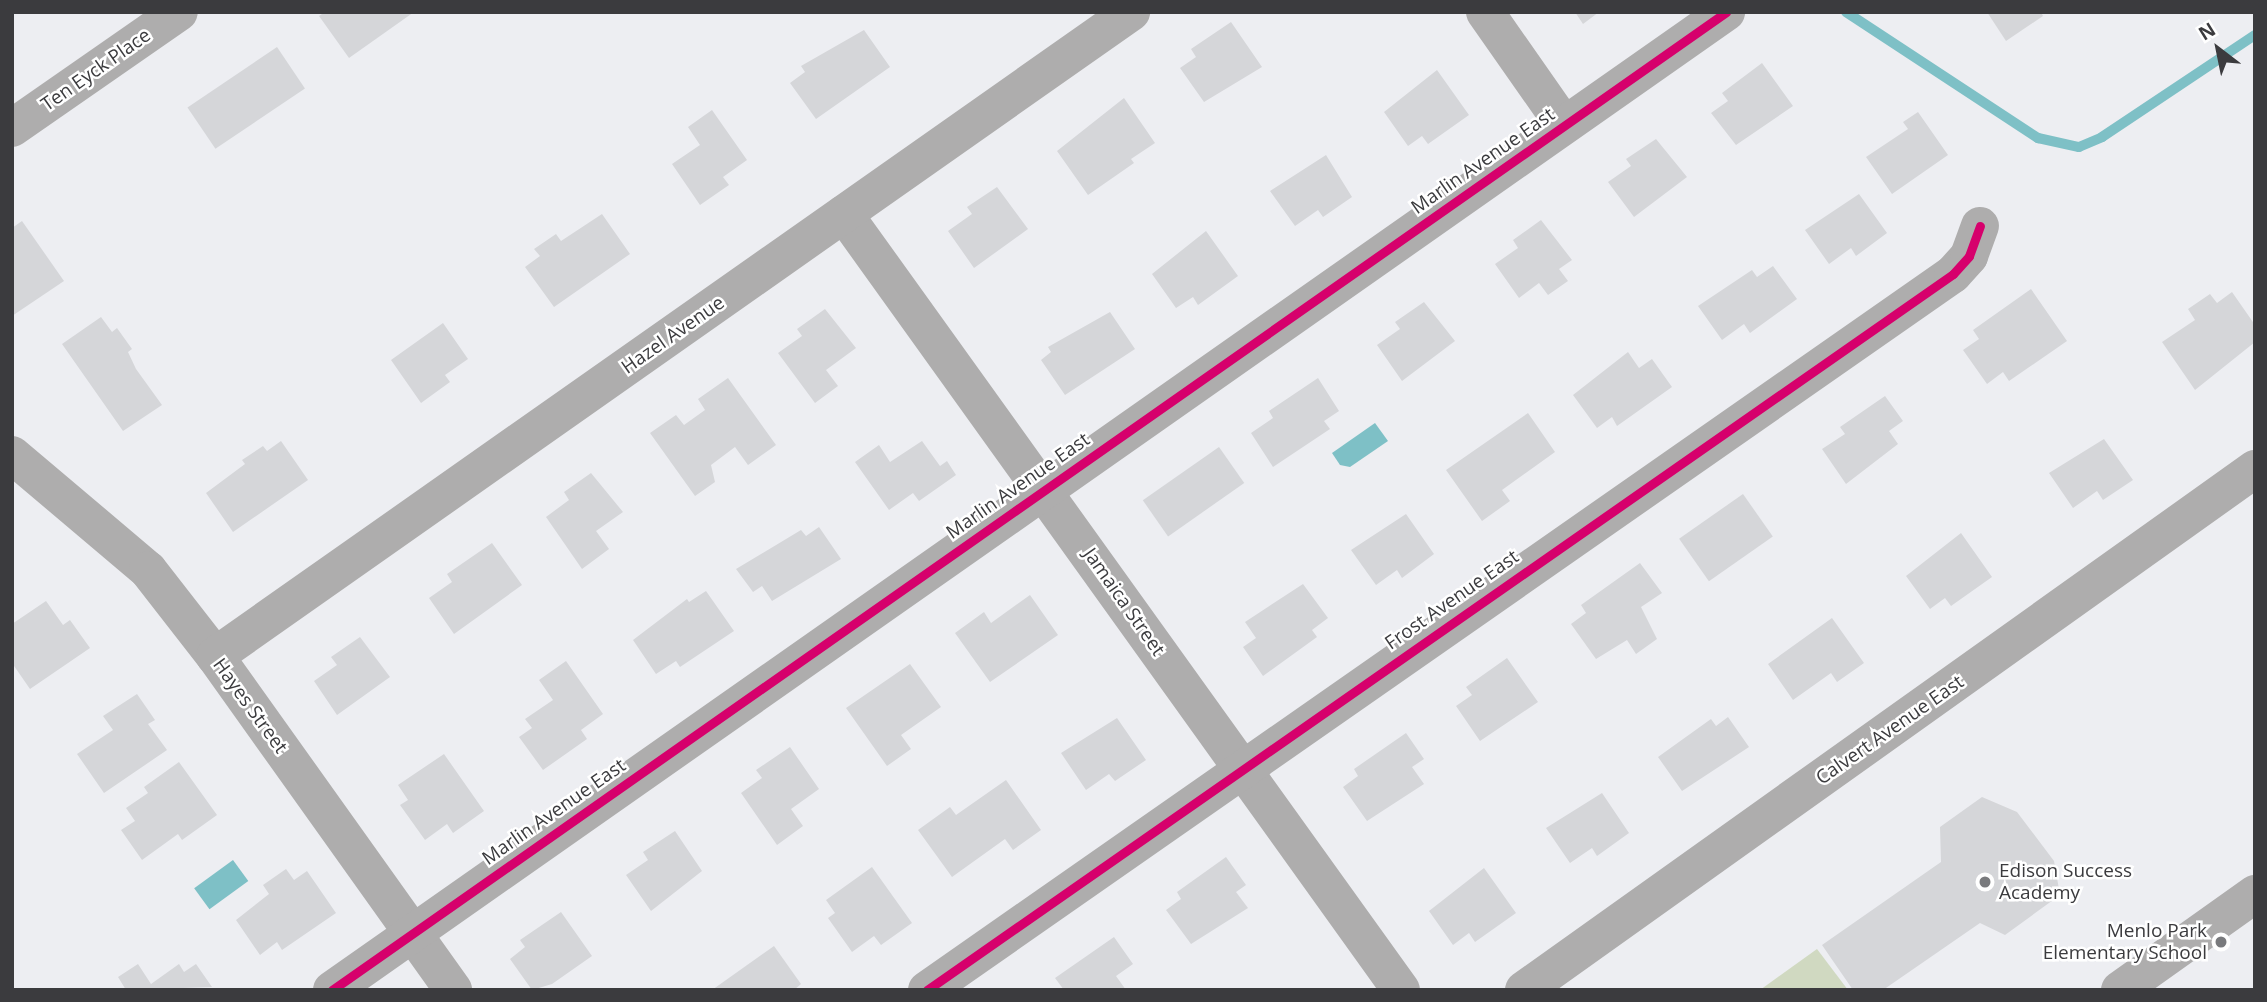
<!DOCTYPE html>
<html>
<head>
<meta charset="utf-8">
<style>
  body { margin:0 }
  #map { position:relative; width:2267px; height:1002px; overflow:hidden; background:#edeef2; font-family:"Open Sans",sans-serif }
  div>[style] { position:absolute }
  .green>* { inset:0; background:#d0d9c1 }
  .water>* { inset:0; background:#7ec0c6; transform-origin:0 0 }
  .stream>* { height:10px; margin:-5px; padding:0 5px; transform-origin:5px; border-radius:5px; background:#7ec0c6 }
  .building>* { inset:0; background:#d5d6d9; transform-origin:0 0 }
  .minor>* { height:38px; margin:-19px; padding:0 19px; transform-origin:19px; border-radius:19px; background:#aeadad }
  .cycleway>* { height:9px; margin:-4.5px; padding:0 4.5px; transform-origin:4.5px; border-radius:4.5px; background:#d6006c }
  .dots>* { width:19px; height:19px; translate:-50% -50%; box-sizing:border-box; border:4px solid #fff; border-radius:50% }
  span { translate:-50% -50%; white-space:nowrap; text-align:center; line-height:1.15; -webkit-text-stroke:5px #fff; paint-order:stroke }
  .street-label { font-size:19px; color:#3b3b3e }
  .poi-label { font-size:19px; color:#3b3b3e }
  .left { translate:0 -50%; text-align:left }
  .right { translate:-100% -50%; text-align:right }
  .frame { position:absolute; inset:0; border:14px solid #3b3b3e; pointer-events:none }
  .north { position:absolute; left:2183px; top:14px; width:70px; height:70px; -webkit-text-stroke:5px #fff; paint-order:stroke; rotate:328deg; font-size:19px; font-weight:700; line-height:28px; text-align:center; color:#3b3b3e }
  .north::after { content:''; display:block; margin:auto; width:24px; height:32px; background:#3b3b3e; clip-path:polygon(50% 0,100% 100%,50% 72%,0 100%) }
</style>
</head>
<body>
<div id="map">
  <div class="green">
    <div style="clip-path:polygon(1817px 949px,1848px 990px,1760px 990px)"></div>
  </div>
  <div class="water">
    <div style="clip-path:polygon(1375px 423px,1388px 441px,1350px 467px,1340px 465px,1332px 453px)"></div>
    <div style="left:233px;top:860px;width:26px;height:48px;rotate:54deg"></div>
  </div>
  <div class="stream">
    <div style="left:1846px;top:12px;width:230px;rotate:33.3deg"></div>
    <div style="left:2038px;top:138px;width:42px;rotate:12.4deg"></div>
    <div style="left:2079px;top:147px;width:25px;rotate:-23deg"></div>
    <div style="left:2102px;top:137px;width:184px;rotate:-33.7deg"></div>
  </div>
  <div class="building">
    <div style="clip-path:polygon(325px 12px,414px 12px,349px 58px,319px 16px)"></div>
    <div style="clip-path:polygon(1575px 12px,1599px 12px,1583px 24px)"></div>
    <div style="clip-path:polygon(1987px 12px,2041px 12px,2043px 16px,2006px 41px)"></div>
    <div style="clip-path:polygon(1231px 22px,1262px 67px,1204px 102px,1180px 68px,1196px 57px,1191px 49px)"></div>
    <div style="clip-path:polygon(864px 30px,890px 67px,816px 119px,790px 83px,805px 72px,801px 66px)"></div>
    <div style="left:277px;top:47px;width:50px;height:108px;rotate:56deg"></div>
    <div style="clip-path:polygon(1762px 63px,1793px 106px,1736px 145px,1711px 113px,1728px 101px,1722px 93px)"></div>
    <div style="clip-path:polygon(1437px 70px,1469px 115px,1428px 144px,1422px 136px,1408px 146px,1384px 112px)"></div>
    <div style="clip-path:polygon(1124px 98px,1155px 143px,1131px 159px,1134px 163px,1088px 195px,1057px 151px)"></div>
    <div style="clip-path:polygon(712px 110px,747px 160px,723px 177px,729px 185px,700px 205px,672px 164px,700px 145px,688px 127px)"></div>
    <div style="clip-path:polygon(1918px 112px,1948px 155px,1892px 194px,1866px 157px,1908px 129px,1903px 122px)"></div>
    <div style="clip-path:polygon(1656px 139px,1687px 177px,1634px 217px,1608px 182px,1631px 166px,1626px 159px)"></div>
    <div style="clip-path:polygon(1326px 155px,1352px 197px,1323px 217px,1318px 210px,1295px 226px,1270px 191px)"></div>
    <div style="clip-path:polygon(997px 187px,1028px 229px,974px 268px,948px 231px,972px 214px,967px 207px)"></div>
    <div style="clip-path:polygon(1859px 194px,1887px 233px,1856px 256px,1851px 248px,1829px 264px,1805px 230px)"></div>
    <div style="clip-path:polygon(602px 214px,630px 254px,554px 307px,525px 267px,540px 256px,534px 249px,556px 234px,561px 241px)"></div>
    <div style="clip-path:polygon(1541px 220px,1572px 260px,1559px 269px,1568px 281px,1548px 295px,1539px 283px,1519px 298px,1495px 264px,1518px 248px,1513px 240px)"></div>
    <div style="clip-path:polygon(22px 221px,64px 281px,12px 316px,12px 228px)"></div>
    <div style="clip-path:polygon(1206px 231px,1238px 276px,1198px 305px,1193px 297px,1176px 308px,1152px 274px)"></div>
    <div style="clip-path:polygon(1773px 266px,1797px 299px,1750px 333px,1744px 324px,1722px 340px,1698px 306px,1752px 270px,1757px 277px)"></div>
    <div style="clip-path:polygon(2031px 289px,2067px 341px,2009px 381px,2003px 372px,1987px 384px,1963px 350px,1979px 339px,1973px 330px)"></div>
    <div style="clip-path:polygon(2232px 292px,2255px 325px,2255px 342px,2195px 390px,2162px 342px,2195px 320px,2188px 309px,2210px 294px,2217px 303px)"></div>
    <div style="clip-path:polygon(1424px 302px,1455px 341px,1402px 381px,1377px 345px,1400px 329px,1395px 322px)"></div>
    <div style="clip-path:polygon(825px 309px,856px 348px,826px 370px,838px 386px,815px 403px,778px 353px,802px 336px,797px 329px)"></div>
    <div style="clip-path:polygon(1110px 312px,1135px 349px,1065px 395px,1041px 360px,1051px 352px,1048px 347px)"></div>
    <div style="clip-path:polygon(101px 317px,112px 332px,117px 328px,132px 349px,128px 352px,136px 369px,162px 405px,123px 431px,62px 344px)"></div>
    <div style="clip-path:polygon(443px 323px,468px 359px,445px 375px,450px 382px,421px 403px,391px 360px)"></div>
    <div style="clip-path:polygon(1628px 352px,1639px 368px,1652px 359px,1672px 387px,1617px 426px,1612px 417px,1597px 428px,1573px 395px)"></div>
    <div style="clip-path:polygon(728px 378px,776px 445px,748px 465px,735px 447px,711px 465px,715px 482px,695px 496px,650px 433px,676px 415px,684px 425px,705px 410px,698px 399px)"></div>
    <div style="clip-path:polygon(1318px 378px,1339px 411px,1324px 421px,1330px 429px,1273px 467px,1251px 433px,1273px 418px,1269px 411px)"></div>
    <div style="clip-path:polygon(1885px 396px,1903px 421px,1889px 431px,1898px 444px,1846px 484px,1822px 449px,1845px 434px,1840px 427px)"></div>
    <div style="clip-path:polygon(1528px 413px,1555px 452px,1502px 490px,1510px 501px,1482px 521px,1446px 470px)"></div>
    <div style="clip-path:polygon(2104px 439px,2133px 480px,2103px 500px,2097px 491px,2073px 508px,2049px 473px)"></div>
    <div style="clip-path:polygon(281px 441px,308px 480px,233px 532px,206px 493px,245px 464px,242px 460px,263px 446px,267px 451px)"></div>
    <div style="clip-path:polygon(922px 441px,940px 466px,947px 461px,956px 475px,919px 501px,913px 493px,889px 510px,855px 462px,879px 445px,890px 462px)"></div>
    <div style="left:1219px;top:447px;width:44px;height:93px;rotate:55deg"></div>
    <div style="clip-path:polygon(591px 473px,623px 512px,596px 531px,609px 549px,582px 569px,546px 517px,569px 500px,564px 492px)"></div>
    <div style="left:1743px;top:494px;width:52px;height:78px;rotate:55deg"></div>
    <div style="clip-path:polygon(1406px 514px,1434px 554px,1402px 578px,1397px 570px,1376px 585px,1351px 550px)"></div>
    <div style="clip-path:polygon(819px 527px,841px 559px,772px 601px,762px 586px,753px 592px,736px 569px,801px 530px,806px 536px)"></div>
    <div style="clip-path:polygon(1961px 533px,1992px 577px,1951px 606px,1945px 598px,1930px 609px,1906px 576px)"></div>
    <div style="clip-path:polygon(492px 543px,522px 585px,454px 634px,429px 598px,452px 582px,447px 574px)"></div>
    <div style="clip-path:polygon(1640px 563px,1662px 593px,1641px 607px,1657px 639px,1636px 654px,1627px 640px,1596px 659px,1571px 624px,1586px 613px,1581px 605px)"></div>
    <div style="clip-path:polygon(1303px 584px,1328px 618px,1312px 630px,1317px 637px,1263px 676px,1243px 647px,1256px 638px,1245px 622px)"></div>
    <div style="clip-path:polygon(706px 591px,734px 631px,680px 667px,676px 661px,656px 674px,633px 640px,687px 599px,689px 602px)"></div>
    <div style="clip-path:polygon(1030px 595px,1058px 635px,990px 682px,955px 633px,984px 612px,991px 623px)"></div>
    <div style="clip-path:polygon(46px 601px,63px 625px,70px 620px,90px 648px,30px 689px,12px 663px,12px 624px)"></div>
    <div style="clip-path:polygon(1832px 618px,1864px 663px,1837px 682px,1831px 673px,1793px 700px,1768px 664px)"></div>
    <div style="clip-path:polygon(360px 637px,390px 677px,337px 715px,314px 681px,337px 665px,331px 657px)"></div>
    <div style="clip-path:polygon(1507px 658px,1538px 702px,1480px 741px,1456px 706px,1472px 695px,1466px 687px)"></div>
    <div style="clip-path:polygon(566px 661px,603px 714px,581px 730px,587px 739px,543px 770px,519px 737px,532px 728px,525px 719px,553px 700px,539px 680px)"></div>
    <div style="clip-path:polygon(910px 664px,941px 707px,901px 735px,911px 749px,887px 766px,846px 708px)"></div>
    <div style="clip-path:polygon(137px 694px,155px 720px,148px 724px,167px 750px,104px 793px,77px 754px,113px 730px,103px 716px)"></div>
    <div style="clip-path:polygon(1728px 717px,1749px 747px,1682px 791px,1658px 757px,1711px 719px,1716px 726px)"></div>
    <div style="clip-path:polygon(1117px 718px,1146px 760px,1115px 781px,1109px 774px,1086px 790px,1061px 753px)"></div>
    <div style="clip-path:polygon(1406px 733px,1424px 759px,1412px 767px,1424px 784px,1367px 821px,1343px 787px,1358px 776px,1354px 769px)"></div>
    <div style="clip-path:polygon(790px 747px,819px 789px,791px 809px,803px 826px,777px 845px,741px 793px,762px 778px,756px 770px)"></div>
    <div style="clip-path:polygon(444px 754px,484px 811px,453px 833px,447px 824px,425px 840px,400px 805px,408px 800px,398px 785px)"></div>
    <div style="clip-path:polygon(179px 762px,217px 815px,182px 840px,178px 834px,142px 860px,121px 830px,135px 821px,126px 808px,148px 793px,144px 787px)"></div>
    <div style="clip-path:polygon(1006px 780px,1041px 830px,1013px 850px,1005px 839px,952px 877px,918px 830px,950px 807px,956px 815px)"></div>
    <div style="clip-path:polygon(1602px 793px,1629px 833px,1597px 856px,1592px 848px,1570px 863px,1546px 828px)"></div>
    <div style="clip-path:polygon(1982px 797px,2017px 812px,2054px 861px,2060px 895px,2005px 935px,1980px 923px,1883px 990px,1853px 990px,1822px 945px,1941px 862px,1940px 827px)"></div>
    <div style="clip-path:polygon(675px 831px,702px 871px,651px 911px,626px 875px,648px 860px,643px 852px)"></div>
    <div style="clip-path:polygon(1226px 857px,1246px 885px,1236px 892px,1248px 908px,1191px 944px,1166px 910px,1181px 899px,1177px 892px)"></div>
    <div style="clip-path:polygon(872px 867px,912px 923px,881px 945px,874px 936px,852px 952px,828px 918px,835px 913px,826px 900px)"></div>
    <div style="clip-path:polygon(1484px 868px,1516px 913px,1475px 942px,1469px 933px,1453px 945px,1429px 911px)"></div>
    <div style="clip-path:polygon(286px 869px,294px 880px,307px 871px,336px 913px,282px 950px,277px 942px,260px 955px,236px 920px,269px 894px,263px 885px)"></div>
    <div style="clip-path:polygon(561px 912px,592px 956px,552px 984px,532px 990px,510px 959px,525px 947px,520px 940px)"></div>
    <div style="clip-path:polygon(1114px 937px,1133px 964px,1116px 976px,1126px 990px,1064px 990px,1055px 978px)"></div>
    <div style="clip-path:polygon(774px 946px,801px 984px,794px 990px,712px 990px)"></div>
    <div style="clip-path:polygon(138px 964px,151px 984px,179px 964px,184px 972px,196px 964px,212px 987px,126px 990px,118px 977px)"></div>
  </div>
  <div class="minor">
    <div style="left:1485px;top:12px;width:138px;rotate:55deg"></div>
    <div style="left:12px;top:128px;width:203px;rotate:-34.8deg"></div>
    <div style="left:844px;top:214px;width:955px;rotate:54.33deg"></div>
    <div style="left:12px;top:455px;width:178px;rotate:40.2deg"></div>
    <div style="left:148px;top:570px;width:109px;rotate:52.1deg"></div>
    <div style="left:215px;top:656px;width:410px;rotate:54.5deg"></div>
    <div style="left:215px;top:656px;width:1120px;rotate:-35.11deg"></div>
    <div style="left:332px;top:990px;width:1703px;rotate:-35.05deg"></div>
    <div style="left:927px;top:990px;width:1251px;rotate:-34.91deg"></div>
    <div style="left:1953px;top:274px;width:24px;rotate:-48deg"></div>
    <div style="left:1969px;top:256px;width:32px;rotate:-70deg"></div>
    <div style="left:1524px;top:990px;width:898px;rotate:-35.48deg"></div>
    <div style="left:2120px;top:990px;width:166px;rotate:-35.4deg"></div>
  </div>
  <div class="cycleway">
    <div style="left:332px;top:990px;width:1703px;rotate:-35.05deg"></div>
    <div style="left:927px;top:990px;width:1251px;rotate:-34.91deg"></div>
    <div style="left:1953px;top:274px;width:24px;rotate:-48deg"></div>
    <div style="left:1969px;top:256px;width:32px;rotate:-70deg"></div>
  </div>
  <div class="dots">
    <div style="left:1985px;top:882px;background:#797a7d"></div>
    <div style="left:2221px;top:942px;background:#797a7d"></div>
  </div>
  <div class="street-label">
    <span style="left:96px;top:70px;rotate:-35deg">Ten Eyck Place</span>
    <span style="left:1483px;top:161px;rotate:-35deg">Marlin Avenue East</span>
    <span style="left:673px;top:335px;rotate:-35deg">Hazel Avenue</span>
    <span style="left:1018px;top:486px;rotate:-35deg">Marlin Avenue East</span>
    <span style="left:1452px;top:600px;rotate:-35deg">Frost Avenue East</span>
    <span style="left:1124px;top:602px;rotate:55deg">Jamaica Street</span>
    <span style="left:250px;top:706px;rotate:54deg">Hayes Street</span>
    <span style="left:1890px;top:730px;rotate:-35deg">Calvert Avenue East</span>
    <span style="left:554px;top:812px;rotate:-35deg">Marlin Avenue East</span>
  </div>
  <div class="poi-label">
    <span class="left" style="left:1999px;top:882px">Edison Success<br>Academy</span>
    <span class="right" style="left:2207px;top:942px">Menlo Park<br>Elementary School</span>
  </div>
  <div class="frame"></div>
  <div class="north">N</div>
</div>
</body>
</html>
